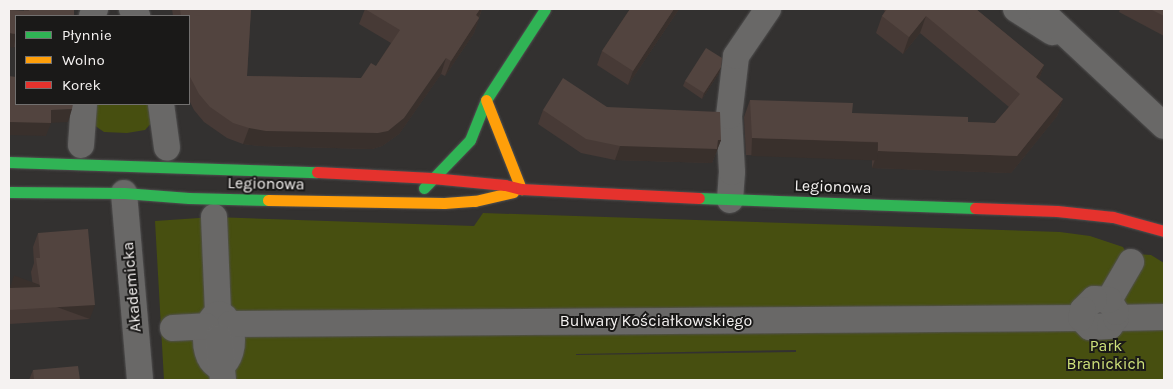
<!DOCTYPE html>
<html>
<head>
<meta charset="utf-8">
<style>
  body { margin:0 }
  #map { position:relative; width:1173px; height:389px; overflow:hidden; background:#333130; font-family:Karla,sans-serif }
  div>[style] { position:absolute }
  .green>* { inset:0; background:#474f10 }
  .roads { filter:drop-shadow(0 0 1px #515050) drop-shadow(0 0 1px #515050) }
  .street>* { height:26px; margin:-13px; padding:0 13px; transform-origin:13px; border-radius:13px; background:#696867 }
  .street>.ring { margin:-13px; padding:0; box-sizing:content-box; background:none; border:26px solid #696867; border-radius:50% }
  .fast>* { height:11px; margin:-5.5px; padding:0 5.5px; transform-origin:5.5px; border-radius:5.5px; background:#30b455 }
  .slow>* { height:11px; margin:-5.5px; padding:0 5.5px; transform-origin:5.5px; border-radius:5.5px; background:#ff9f0a }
  .jam>* { height:11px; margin:-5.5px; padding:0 5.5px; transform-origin:5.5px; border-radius:5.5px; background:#e5322d }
  .wall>* { inset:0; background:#473a36 }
  .shaded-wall>* { inset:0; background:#39302c; transform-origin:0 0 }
  .building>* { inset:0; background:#52443f }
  span { translate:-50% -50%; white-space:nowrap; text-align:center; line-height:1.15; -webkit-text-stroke:4px #1a1918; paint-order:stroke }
  .street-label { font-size:16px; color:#f5f2f1 }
  .park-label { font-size:16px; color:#cee17a }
  .frame { position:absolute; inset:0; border:10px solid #f5f2f1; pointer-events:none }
  .legend { position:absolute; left:15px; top:15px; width:175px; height:90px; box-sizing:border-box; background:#1a1918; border:1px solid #72706f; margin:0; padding:6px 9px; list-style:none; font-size:15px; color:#f5f2f1 }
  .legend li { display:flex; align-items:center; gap:10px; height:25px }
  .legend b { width:25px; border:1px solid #72706f }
</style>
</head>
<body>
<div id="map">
  <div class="green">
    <div style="clip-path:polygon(91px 104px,152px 104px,155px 119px,145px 130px,127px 133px,104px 132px,94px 125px)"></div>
    <div style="clip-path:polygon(evenodd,483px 213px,1060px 232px,1090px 236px,1123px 247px,1131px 262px,1136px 254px,1151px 255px,1164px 263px,1164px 380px,164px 380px,155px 221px,214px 217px,474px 226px,483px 213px,796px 350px,796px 352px,576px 355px,576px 354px,796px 350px)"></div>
  </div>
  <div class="roads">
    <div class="street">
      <div style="left:132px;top:9px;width:9px;rotate:54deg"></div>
      <div style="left:1016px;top:9px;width:43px;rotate:32.6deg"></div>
      <div style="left:1039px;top:9px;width:171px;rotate:43.1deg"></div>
      <div style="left:92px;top:16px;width:8px;rotate:-67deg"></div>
      <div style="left:161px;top:104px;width:44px;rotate:82.2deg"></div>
      <div style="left:81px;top:145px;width:41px;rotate:-85.8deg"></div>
      <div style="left:124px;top:193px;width:188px;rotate:85.1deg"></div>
      <div style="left:730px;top:200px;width:28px;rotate:-86deg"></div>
      <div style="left:732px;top:172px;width:56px;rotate:-93.1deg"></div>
      <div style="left:729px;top:116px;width:60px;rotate:-83.3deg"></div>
      <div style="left:736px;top:56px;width:57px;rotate:-55.8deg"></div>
      <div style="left:214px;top:217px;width:96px;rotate:87.6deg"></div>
      <div style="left:1109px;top:300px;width:44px;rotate:-59.9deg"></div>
      <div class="ring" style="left:206px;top:314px;width:-2px;height:-2px"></div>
      <div style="left:1116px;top:318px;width:48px;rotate:-1.2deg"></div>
      <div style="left:230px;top:324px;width:851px;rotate:-0.4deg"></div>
      <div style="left:1081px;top:318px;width:13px;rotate:45deg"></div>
      <div style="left:1090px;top:327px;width:20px;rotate:-3deg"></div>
      <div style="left:1110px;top:326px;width:10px;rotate:-53deg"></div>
      <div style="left:1116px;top:318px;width:6px;rotate:-90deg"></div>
      <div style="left:1116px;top:312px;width:14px;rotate:-120deg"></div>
      <div style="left:1109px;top:300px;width:15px;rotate:-176deg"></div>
      <div style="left:1094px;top:299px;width:16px;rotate:135deg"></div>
      <div style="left:1083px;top:310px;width:8px;rotate:104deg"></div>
      <div style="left:173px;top:328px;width:33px;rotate:-3deg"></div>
      <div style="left:219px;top:338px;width:42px;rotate:84.6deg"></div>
    </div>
    <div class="fast">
      <div style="left:9px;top:162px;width:308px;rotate:1.9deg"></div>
      <div style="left:424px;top:188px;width:66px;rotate:-46.2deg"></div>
      <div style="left:470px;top:140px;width:43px;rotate:-68.2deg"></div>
      <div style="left:486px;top:100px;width:108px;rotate:-57deg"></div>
      <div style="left:9px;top:192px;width:115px;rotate:0.5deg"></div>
      <div style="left:124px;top:193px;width:65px;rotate:4.4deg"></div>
      <div style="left:189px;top:198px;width:79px;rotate:1.5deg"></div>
      <div style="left:699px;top:198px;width:276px;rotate:2.1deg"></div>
    </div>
    <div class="slow">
      <div style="left:486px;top:100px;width:96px;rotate:68.5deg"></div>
      <div style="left:268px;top:200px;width:176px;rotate:1deg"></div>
      <div style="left:444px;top:203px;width:31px;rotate:-4deg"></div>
      <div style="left:475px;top:201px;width:39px;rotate:-13deg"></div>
    </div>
    <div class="jam">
      <div style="left:317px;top:172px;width:115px;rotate:3deg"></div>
      <div style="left:432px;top:178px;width:73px;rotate:5.5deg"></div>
      <div style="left:505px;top:185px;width:16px;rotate:14deg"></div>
      <div style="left:521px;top:189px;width:178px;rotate:2.9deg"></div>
      <div style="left:975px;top:208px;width:82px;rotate:2.1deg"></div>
      <div style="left:1057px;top:211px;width:56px;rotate:6.1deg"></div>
      <div style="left:1113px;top:217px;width:53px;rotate:15.4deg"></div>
    </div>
  </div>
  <div class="wall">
    <div style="clip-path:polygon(24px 9px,74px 9px,16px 16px,16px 47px,9px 47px,9px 10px,24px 11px)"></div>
    <div style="clip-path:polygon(172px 9px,251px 9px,247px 76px,361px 78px,376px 66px,391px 43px,359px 24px,365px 9px,482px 9px,474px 33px,445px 76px,441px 74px,399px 134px,382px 146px,372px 149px,260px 146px,243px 144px,227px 138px,204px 122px,194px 110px,189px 100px,189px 16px,173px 16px)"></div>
    <div style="clip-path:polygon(630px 9px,679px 9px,628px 85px,597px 65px,602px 51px)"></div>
    <div style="clip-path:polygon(882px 9px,978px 9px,977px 10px,1044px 65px,1039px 79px,1063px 99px,1057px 116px,1011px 173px,872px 168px,872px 159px,746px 155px,744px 117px,750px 100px,852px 113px,968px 122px,995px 123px,1009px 107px,920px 33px,903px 54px,876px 33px,882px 16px,885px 11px)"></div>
    <div style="clip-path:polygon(1120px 9px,1164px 9px,1164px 36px,1119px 12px)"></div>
    <div style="clip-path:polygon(721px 67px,719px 73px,702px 99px,683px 86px,685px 81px)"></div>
    <div style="clip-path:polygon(607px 107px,721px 140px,712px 163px,615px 160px,581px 153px,538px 124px,543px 110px)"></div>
    <div style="clip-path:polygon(38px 233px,90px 319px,9px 324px,9px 288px,33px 287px,31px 272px,34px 263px,33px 247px)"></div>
    <div style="clip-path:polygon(33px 370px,80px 380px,29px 380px)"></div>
  </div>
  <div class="shaded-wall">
    <div style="clip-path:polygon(480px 9px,482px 9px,479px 17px,476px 15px)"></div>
    <div style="clip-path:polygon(674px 9px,679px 9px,628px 85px,633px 71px)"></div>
    <div style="clip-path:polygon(926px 16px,920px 33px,903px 54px,909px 37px)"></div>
    <div style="clip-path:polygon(479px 18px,474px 33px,445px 76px,451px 61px)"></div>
    <div style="left:9px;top:33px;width:7px;height:14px;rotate:8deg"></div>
    <div style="clip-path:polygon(446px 58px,441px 74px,399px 134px,382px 146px,372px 149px,260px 146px,243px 144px,249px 128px)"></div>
    <div style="clip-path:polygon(1044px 65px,1038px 82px,1036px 77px)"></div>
    <div style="clip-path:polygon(721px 67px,719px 73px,702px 99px,704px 93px)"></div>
    <div style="clip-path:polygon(1063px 99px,1057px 116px,1011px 173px,872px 168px,878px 151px,1017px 156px)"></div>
    <div style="clip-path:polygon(72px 109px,68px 122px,48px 123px,51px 123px,46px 136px,9px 135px,9px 122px,51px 110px)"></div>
    <div style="left:752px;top:138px;width:126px;height:18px;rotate:2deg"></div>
    <div style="clip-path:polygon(721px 140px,712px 163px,615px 160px,620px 146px)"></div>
    <div style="left:95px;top:305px;width:15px;height:86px;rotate:110deg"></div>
  </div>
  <div class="building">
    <div style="clip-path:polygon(29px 9px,74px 9px,74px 16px,16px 16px,16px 34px,9px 33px,9px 10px,29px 11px)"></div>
    <div style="clip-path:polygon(180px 9px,251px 9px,247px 76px,361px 78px,371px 63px,376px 66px,400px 30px,365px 9px,480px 9px,476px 15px,479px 18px,451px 61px,446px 58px,404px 118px,388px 131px,378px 133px,266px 131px,249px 128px,233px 123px,210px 107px,199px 94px,189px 75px,189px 16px,181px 16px)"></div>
    <div style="clip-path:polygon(630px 9px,674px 9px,633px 71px,602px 51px)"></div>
    <div style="clip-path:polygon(887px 9px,977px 9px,976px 9px,1044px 65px,1036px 77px,1063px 99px,1017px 156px,878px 151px,878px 142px,752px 138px,750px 100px,853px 103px,852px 113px,968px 117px,968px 122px,995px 123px,1020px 94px,926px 16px,909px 37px,882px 16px)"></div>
    <div style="clip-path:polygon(1150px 9px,1164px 9px,1164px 16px)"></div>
    <div style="clip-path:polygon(706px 48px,722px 58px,721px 67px,704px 93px,685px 81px)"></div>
    <div style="clip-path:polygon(9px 76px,16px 77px,16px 104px,73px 104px,72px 109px,51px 110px,51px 123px,9px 122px)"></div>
    <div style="clip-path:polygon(563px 78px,607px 107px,720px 112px,721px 140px,718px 140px,717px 149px,620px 146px,586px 139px,543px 110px)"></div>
    <div style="clip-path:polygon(88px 229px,95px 305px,9px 310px,9px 288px,40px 287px,36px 258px,40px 258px,38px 233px)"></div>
    <div style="clip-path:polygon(78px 366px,80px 380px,34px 380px,33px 370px)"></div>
  </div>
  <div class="street-label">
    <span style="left:266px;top:184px;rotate:1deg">Legionowa</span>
    <span style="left:833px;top:187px;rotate:2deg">Legionowa</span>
    <span style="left:132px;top:287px;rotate:-95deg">Akademicka</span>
    <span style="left:656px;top:321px">Bulwary Kościałkowskiego</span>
  </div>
  <div class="park-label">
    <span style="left:1106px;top:355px">Park<br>Branickich</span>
  </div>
  <div class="frame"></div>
  <ul class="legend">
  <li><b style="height:6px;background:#30b455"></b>Płynnie</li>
  <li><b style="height:6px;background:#ff9f0a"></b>Wolno</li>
  <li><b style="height:6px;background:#e5322d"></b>Korek</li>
  </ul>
</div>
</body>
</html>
